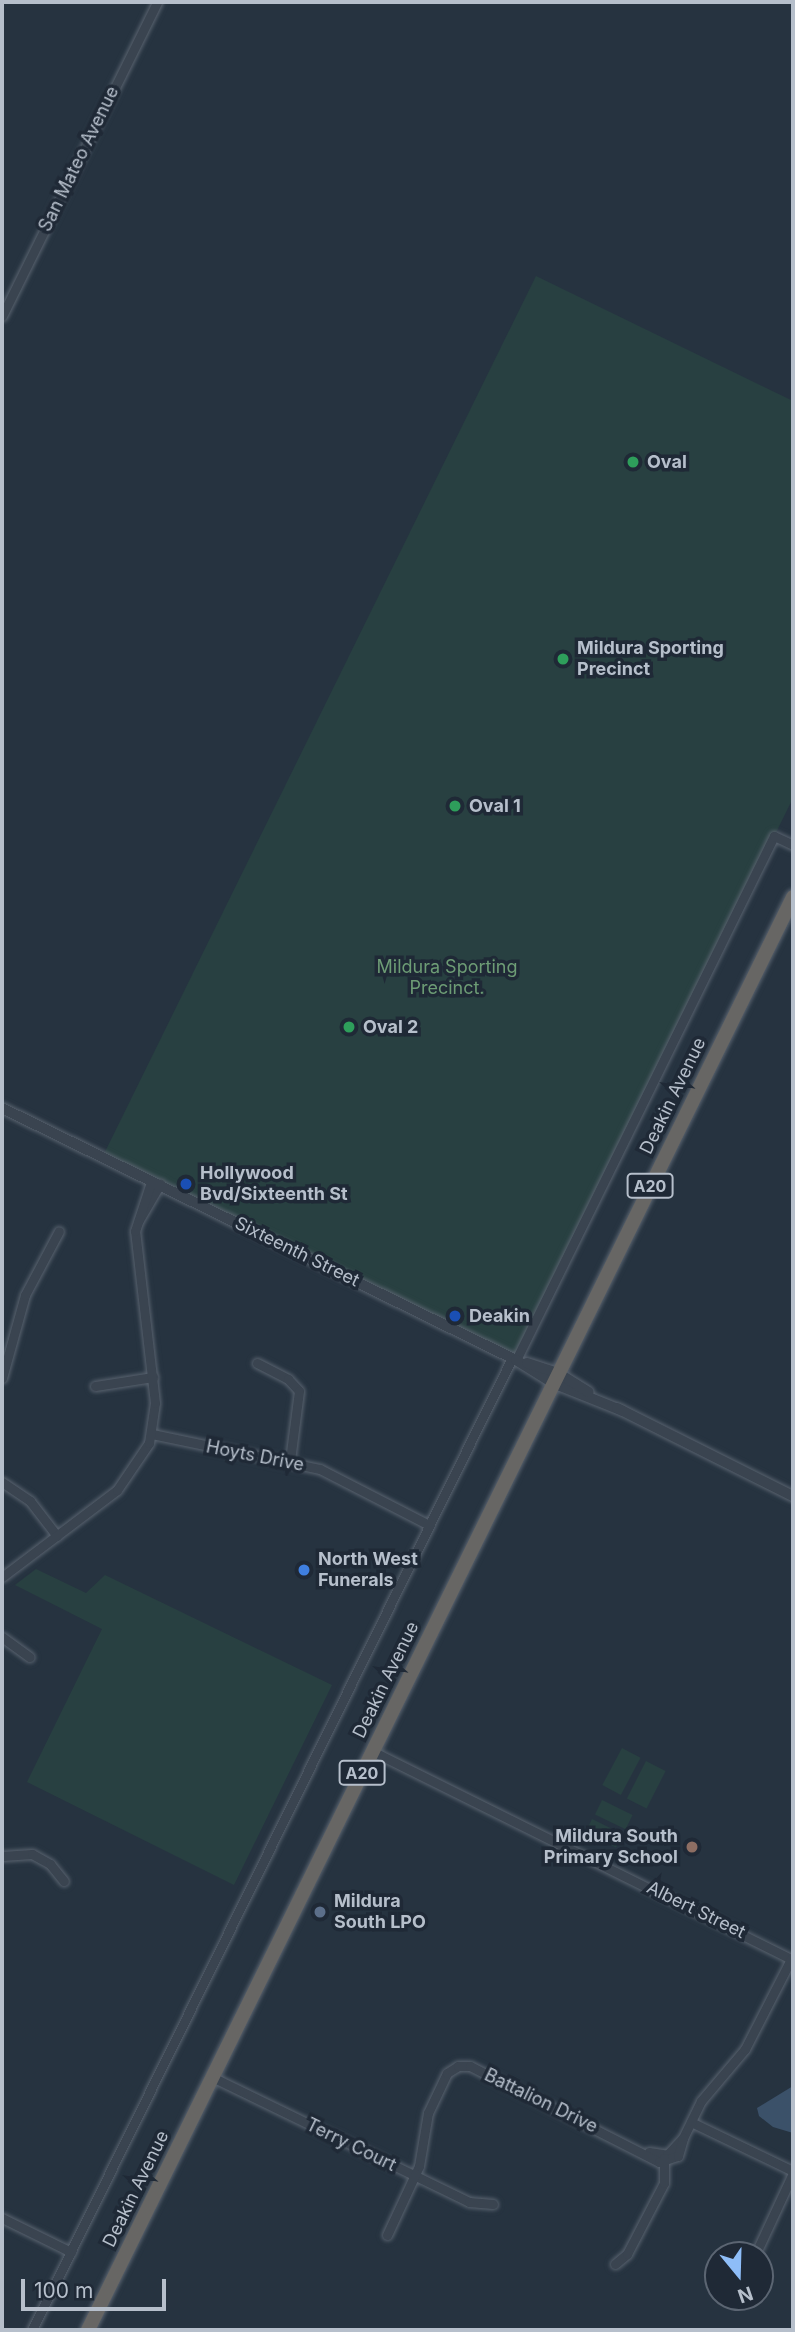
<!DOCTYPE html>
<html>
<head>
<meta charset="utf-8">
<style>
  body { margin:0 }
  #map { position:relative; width:795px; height:2332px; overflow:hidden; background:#263340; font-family:Inter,sans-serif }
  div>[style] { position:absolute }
  .green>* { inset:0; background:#284041; transform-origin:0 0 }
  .water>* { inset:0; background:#3b5169 }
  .roads { filter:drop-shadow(0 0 2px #58626e) drop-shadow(0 0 2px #58626e) }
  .minor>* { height:9px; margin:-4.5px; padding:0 4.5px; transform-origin:4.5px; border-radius:4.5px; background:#3a4450 }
  .tertiary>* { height:10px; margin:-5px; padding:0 5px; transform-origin:5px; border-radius:5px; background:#3a4450 }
  .trunk>* { height:14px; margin:-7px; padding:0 7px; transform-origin:7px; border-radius:7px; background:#676664 }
  .dots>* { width:19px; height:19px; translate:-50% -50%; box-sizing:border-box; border:4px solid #1f2936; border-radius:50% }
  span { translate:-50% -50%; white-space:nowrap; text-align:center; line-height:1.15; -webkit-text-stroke:7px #1f2936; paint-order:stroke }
  .shield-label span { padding:2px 5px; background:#1f2936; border:2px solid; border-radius:5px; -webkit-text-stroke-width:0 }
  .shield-label { font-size:16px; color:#b6bfcb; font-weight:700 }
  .street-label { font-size:18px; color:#b6bfcb }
  .poi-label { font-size:18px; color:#b6bfcb; font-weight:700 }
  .left { translate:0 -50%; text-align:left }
  .right { translate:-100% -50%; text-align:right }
  .park-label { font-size:18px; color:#6d9c75 }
  .frame { position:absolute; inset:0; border:4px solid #b6bfcb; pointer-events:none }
  .north { position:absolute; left:704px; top:2241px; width:70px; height:70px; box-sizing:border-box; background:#1f2936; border:2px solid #5b6572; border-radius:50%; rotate:161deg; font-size:19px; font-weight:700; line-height:28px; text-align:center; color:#b6bfcb }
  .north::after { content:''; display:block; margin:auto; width:24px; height:32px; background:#8ebdf8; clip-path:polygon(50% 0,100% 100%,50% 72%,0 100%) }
  .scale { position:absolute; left:21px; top:2279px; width:145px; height:32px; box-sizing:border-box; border:4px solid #b6bfcb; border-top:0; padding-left:9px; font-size:21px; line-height:24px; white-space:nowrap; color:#b6bfcb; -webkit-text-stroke:5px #1f2936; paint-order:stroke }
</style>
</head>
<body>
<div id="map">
  <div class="green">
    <div style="clip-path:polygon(536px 276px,793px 401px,793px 798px,516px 1360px,102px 1158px)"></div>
    <div style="clip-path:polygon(36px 1569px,86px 1593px,105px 1575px,332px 1685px,234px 1885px,27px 1782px,102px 1629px,15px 1585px)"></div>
    <div style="left:622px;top:1748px;width:21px;height:42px;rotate:28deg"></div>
    <div style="left:646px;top:1761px;width:22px;height:42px;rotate:27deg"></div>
    <div style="left:602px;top:1800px;width:34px;height:16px;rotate:26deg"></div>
    <div style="left:592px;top:1819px;width:34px;height:15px;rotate:26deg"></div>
  </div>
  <div class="water">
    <div style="clip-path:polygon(793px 2086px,793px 2133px,773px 2127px,759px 2116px,757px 2108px)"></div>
  </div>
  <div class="roads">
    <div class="minor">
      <div style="left:2px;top:316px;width:350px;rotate:-63.7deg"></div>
      <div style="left:139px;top:1220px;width:42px;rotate:-59.7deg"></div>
      <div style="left:516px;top:1360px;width:584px;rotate:-63.79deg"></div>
      <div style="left:774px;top:836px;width:21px;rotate:25deg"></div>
      <div style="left:257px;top:1363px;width:35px;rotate:27deg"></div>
      <div style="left:288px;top:1379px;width:16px;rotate:47deg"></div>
      <div style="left:299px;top:1391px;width:70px;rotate:97.4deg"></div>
      <div style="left:2px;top:1378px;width:86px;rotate:-74.5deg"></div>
      <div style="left:25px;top:1295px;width:72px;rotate:-62deg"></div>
      <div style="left:95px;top:1386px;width:59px;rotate:-8.8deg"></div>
      <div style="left:152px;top:1434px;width:172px;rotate:11.8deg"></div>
      <div style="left:320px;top:1469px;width:123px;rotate:27.2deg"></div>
      <div style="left:2px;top:1482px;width:34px;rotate:34deg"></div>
      <div style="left:30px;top:1501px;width:44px;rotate:52.4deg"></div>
      <div style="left:2px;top:1577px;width:144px;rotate:-37.1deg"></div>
      <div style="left:117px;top:1490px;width:57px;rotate:-55.8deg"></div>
      <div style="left:149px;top:1443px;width:40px;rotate:-81.5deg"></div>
      <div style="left:155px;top:1403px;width:173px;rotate:-96.6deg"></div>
      <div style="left:135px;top:1231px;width:52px;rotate:-71.9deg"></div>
      <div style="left:2px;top:1637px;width:34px;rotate:36deg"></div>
      <div style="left:372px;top:1751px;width:470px;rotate:26.4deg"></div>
      <div style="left:2px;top:1856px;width:30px;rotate:-4deg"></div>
      <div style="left:32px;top:1854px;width:21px;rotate:29deg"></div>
      <div style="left:50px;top:1864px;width:22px;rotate:51deg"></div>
      <div style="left:212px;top:2077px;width:286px;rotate:25.9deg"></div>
      <div style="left:469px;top:2202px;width:24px;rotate:5deg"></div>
      <div style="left:691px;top:2122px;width:113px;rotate:25.7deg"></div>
      <div style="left:649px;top:2152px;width:18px;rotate:9deg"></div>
      <div style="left:667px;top:2155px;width:23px;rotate:-47deg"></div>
      <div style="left:683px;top:2138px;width:41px;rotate:-64.1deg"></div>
      <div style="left:701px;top:2101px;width:68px;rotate:-49.8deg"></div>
      <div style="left:745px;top:2049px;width:101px;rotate:-62.9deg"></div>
      <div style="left:2px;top:2218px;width:77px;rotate:26.2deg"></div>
      <div style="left:387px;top:2235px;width:76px;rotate:-65.1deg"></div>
      <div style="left:419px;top:2166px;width:54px;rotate:-80.4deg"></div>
      <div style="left:428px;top:2113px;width:44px;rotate:-64.6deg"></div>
      <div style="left:447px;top:2073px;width:13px;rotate:-32deg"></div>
      <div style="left:458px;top:2066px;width:12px"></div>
      <div style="left:470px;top:2066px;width:212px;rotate:26.9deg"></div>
      <div style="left:659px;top:2162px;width:20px;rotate:-18deg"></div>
      <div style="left:678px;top:2156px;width:19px;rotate:-74deg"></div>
      <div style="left:755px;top:2255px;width:90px;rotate:-65.1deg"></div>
      <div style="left:615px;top:2264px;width:16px;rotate:-40deg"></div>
      <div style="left:627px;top:2254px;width:80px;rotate:-62.5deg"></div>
      <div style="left:664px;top:2183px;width:25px;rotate:-90deg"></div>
      <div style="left:32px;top:2330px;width:1084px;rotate:-63.72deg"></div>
    </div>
    <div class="tertiary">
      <div style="left:2px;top:1108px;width:572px;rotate:26.12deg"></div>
      <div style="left:516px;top:1360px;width:44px;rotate:31.9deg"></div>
      <div style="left:553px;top:1383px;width:75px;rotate:21.8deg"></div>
      <div style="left:527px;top:1363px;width:33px;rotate:18deg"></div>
      <div style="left:558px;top:1373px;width:36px;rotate:32deg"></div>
      <div style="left:617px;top:1408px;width:197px;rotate:26.6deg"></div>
    </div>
    <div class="trunk">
      <div style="left:88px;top:2330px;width:1597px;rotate:-63.8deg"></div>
    </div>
  </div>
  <div class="dots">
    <div style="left:633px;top:462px;background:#2e9e5b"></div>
    <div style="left:563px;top:659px;background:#2e9e5b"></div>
    <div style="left:455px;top:806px;background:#2e9e5b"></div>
    <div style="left:349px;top:1027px;background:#2e9e5b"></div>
    <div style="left:186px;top:1184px;background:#1a4fb4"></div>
    <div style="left:455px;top:1316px;background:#1a4fb4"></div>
    <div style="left:304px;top:1570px;background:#3f7fe0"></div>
    <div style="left:692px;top:1847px;background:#8d6e63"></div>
    <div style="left:320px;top:1912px;background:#5c6f8a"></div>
  </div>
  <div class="shield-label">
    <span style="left:650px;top:1186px">A20</span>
    <span style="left:362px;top:1773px">A20</span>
  </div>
  <div class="street-label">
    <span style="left:79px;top:159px;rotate:-64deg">San Mateo Avenue</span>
    <span style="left:673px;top:1096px;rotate:-64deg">Deakin Avenue</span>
    <span style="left:297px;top:1252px;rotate:26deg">Sixteenth Street</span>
    <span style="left:255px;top:1456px;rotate:11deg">Hoyts Drive</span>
    <span style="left:386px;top:1680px;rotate:-64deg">Deakin Avenue</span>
    <span style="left:696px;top:1910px;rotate:26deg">Albert Street</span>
    <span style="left:541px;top:2101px;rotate:26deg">Battalion Drive</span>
    <span style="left:351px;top:2145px;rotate:26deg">Terry Court</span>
    <span style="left:136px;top:2189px;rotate:-64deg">Deakin Avenue</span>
  </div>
  <div class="poi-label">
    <span class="left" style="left:647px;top:462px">Oval</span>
    <span class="left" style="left:577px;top:659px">Mildura Sporting<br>Precinct</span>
    <span class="left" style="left:469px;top:806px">Oval 1</span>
    <span class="left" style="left:363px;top:1027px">Oval 2</span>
    <span class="left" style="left:200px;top:1184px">Hollywood<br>Bvd/Sixteenth St</span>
    <span class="left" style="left:469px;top:1316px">Deakin</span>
    <span class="left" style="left:318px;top:1570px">North West<br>Funerals</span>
    <span class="right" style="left:678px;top:1847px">Mildura South<br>Primary School</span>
    <span class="left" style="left:334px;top:1912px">Mildura<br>South LPO</span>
  </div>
  <div class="park-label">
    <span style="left:447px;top:978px">Mildura Sporting<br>Precinct.</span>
  </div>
  <div class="frame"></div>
  <div class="north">N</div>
  <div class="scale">100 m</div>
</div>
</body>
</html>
